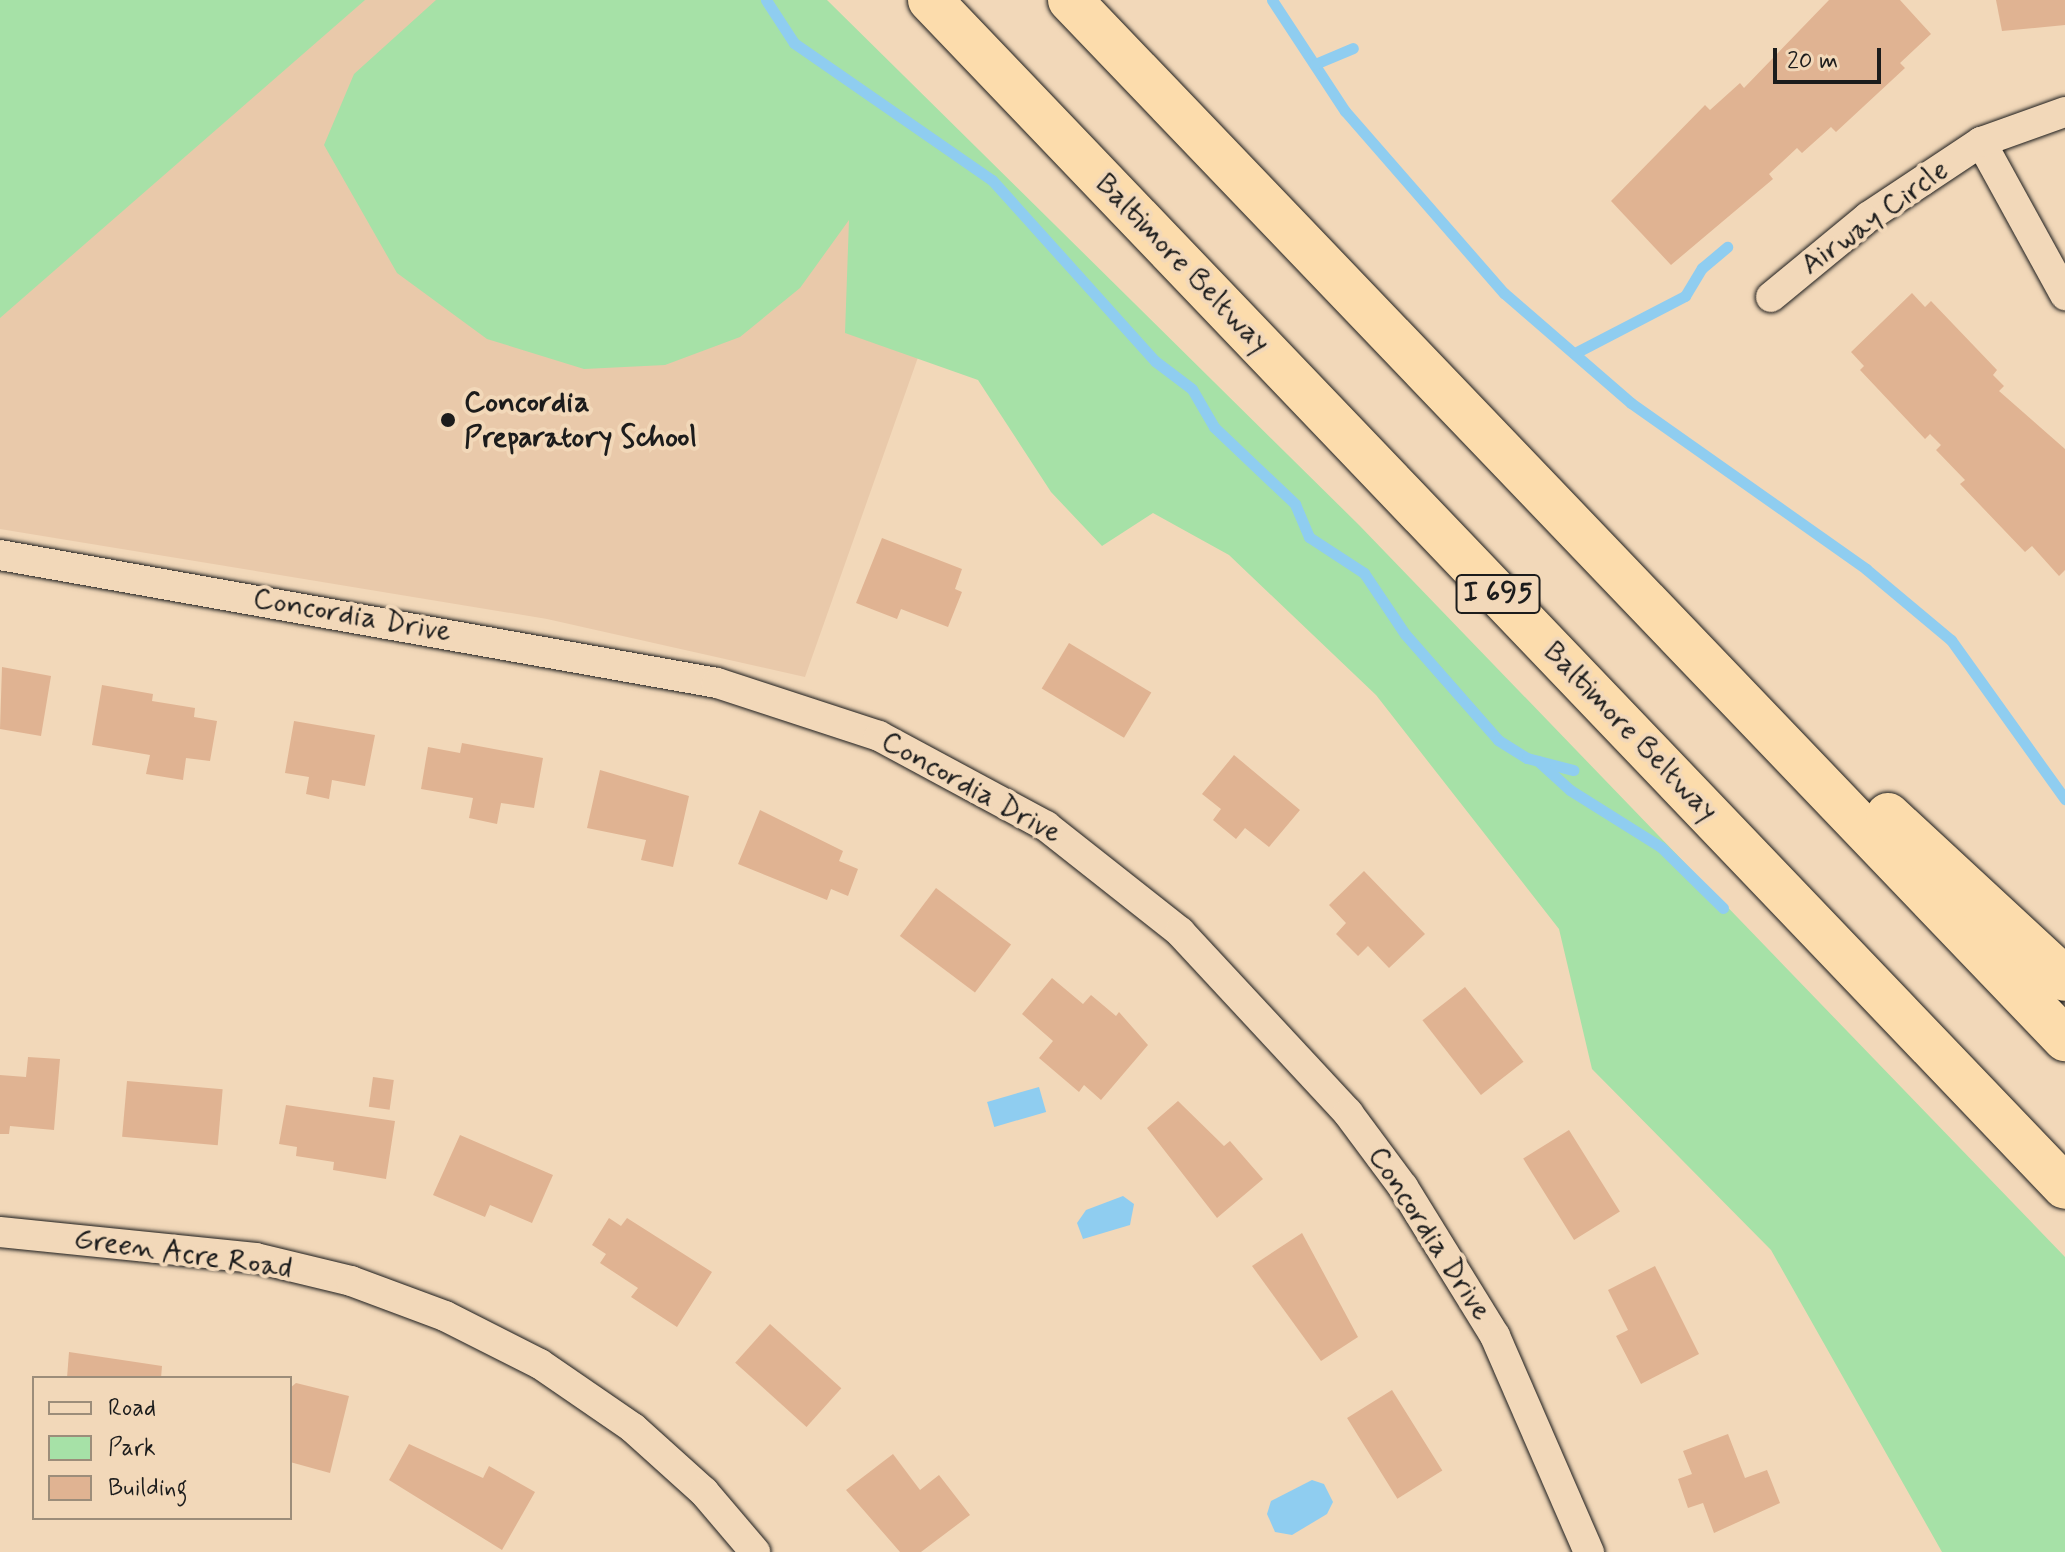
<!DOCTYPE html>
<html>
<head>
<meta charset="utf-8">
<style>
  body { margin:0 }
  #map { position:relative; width:2065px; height:1552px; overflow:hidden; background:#f2d8b9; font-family:Mynerve,sans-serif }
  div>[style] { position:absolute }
  .built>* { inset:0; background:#e9c9aa }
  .green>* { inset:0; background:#a6e1a7 }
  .water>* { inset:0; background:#8fcdf0; transform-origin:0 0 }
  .stream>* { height:11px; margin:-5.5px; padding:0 5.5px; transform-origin:5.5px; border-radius:5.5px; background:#8fcdf0 }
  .building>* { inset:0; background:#e0b392; transform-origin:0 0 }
  .roads { filter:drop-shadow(0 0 2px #1c1c1c) drop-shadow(0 0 2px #1c1c1c) }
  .minor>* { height:30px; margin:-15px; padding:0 15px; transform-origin:15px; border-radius:15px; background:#f2d8b9 }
  .motorway>* { height:44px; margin:-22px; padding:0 22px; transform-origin:22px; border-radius:22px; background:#fcdcac }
  .dots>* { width:22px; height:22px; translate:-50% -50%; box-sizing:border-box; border:4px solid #f2d8b9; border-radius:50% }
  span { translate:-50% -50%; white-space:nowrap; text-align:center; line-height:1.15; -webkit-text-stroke:8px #f2d8b9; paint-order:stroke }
  .shield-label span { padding:2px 6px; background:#f2d8b9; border:2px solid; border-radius:6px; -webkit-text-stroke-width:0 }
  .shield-label { font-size:28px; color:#1c1c1c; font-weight:700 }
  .street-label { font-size:30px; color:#1c1c1c }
  .poi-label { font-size:30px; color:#1c1c1c; font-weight:700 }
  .left { translate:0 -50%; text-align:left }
  .legend { position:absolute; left:32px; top:1376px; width:260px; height:144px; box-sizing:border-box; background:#f2d8b9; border:2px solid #9c8d7a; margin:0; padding:10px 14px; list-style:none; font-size:24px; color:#1c1c1c }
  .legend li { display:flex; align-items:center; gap:16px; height:40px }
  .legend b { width:40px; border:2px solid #9c8d7a }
  .scale { position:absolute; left:1773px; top:48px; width:108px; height:36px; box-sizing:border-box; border:4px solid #1c1c1c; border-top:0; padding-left:10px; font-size:24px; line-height:28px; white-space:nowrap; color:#1c1c1c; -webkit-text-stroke:6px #f2d8b9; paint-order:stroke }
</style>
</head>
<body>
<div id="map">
  <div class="built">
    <div style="clip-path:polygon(0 0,714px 0,934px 312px,805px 677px,547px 619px,0 529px)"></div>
  </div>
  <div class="green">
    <div style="clip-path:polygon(0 0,365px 0,0 318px)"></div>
    <div style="clip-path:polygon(436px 0,827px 0,1359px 525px,2065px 1257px,2065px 1552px,1942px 1552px,1771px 1250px,1592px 1069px,1559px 929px,1376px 695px,1229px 555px,1153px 513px,1102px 546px,1051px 492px,978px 380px,845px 333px,849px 220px,800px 288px,740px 337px,665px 365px,584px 369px,487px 339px,397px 273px,324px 145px,354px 74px)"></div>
  </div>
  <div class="water">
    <div style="left:1039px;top:1087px;width:26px;height:54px;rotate:74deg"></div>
    <div style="clip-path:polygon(1123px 1196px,1134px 1204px,1130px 1225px,1083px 1239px,1077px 1223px,1086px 1210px)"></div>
    <div style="clip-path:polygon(1312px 1480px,1324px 1484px,1333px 1502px,1327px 1514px,1292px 1535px,1275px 1532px,1267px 1514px,1271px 1501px)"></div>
  </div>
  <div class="stream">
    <div style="left:766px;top:0;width:51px;rotate:56.9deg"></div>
    <div style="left:794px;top:43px;width:241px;rotate:34.7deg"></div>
    <div style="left:992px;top:180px;width:244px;rotate:48deg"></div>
    <div style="left:1155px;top:361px;width:46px;rotate:37.1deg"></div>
    <div style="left:1192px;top:389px;width:44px;rotate:59.9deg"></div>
    <div style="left:1214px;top:427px;width:112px;rotate:43.5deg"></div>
    <div style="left:1295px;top:504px;width:36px;rotate:67deg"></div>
    <div style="left:1309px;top:537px;width:66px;rotate:33.2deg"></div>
    <div style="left:1364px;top:573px;width:73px;rotate:56.1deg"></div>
    <div style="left:1405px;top:634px;width:141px;rotate:48.7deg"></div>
    <div style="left:1498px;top:740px;width:34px;rotate:32deg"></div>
    <div style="left:1527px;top:758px;width:48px;rotate:14.6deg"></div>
    <div style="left:1272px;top:0;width:133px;rotate:56.7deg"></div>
    <div style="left:1345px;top:111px;width:242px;rotate:48.9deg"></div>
    <div style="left:1504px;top:293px;width:168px;rotate:40.9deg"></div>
    <div style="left:1631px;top:403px;width:288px;rotate:35.2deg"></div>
    <div style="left:1866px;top:569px;width:111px;rotate:39.9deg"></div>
    <div style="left:1951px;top:640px;width:196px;rotate:54.4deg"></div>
    <div style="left:1315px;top:64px;width:41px;rotate:-22.8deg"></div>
    <div style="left:1575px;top:353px;width:124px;rotate:-27.4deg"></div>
    <div style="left:1685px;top:296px;width:33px;rotate:-59deg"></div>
    <div style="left:1702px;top:268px;width:33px;rotate:-40deg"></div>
    <div style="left:1538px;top:761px;width:43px;rotate:42.2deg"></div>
    <div style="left:1570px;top:790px;width:107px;rotate:32.1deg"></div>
    <div style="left:1661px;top:847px;width:87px;rotate:44.5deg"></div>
  </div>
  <div class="building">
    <div style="clip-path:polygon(1829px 0,1900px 0,1931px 34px,1900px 63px,1905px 68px,1836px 132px,1831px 127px,1802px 153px,1797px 148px,1769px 174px,1773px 179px,1671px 265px,1611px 201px,1705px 105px,1710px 110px,1740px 83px,1744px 88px)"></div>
    <div style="clip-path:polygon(1996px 0,2065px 0,2065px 25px,2002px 31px)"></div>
    <div style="clip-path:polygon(1912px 293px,1925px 307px,1931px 301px,1997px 370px,1993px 375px,2004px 386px,1999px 391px,2065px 449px,2065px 570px,2059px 576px,2032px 546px,2025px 552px,1960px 484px,1965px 480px,1936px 450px,1941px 445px,1930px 434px,1925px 439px,1860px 370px,1864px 366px,1851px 352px)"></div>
    <div style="clip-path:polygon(882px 538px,962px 569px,955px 589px,962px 592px,948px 627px,901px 609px,897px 619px,856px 603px)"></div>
    <div style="left:1069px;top:643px;width:96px;height:53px;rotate:31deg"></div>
    <div style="clip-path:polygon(2px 667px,51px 676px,41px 736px,0 729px)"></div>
    <div style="clip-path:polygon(102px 685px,153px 694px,152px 701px,195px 708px,194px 717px,217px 721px,210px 761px,186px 758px,183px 780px,146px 774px,150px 755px,92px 745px)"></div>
    <div style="clip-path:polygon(294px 721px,375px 735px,365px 786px,332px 780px,329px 799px,306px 794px,309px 777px,285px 773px)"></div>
    <div style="clip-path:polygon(462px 743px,543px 758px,534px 808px,501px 803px,497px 824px,469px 818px,473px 798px,421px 789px,428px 747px,460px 753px)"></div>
    <div style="clip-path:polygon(1234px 755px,1300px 810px,1269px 847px,1245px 828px,1236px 839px,1213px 820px,1221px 809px,1202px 794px)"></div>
    <div style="clip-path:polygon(600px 770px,689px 796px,673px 867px,641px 860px,646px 840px,587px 828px)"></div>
    <div style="clip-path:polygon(760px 810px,843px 851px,839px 861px,858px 869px,848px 896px,831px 889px,827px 900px,738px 864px)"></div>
    <div style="clip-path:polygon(1364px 871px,1425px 934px,1389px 968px,1368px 946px,1358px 956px,1336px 934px,1346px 923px,1329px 905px)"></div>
    <div style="left:936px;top:888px;width:94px;height:60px;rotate:37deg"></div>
    <div style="clip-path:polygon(1052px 978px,1083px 1004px,1091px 995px,1116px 1016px,1119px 1012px,1148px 1045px,1101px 1100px,1084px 1085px,1079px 1092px,1039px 1058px,1053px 1041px,1022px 1014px)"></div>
    <div style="left:1465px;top:987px;width:95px;height:54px;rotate:52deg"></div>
    <div style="clip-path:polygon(28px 1057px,60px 1059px,54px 1130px,10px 1126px,9px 1134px,0 1134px,0 1075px,26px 1077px)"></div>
    <div style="left:373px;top:1077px;width:21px;height:30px;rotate:8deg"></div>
    <div style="left:127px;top:1081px;width:96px;height:56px;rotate:5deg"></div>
    <div style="clip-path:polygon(1178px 1101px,1224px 1146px,1230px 1141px,1263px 1179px,1217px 1218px,1147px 1128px)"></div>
    <div style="clip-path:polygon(286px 1105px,395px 1121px,386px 1179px,333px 1170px,334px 1162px,296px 1156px,297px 1147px,279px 1144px)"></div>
    <div style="left:1569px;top:1130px;width:96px;height:54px;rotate:58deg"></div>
    <div style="clip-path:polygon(460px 1135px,553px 1175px,532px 1223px,490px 1205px,485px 1217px,433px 1195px)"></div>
    <div style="clip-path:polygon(609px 1218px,621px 1226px,627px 1218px,712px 1272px,677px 1327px,631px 1297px,638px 1288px,600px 1263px,606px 1254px,592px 1245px)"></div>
    <div style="clip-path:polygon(1302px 1233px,1358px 1337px,1321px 1361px,1252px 1266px)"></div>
    <div style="clip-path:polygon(1655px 1266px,1699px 1354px,1641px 1384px,1616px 1336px,1628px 1330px,1608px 1290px)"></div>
    <div style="left:770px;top:1324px;width:96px;height:52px;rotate:42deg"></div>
    <div style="clip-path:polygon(69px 1352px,162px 1366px,161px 1378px,67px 1378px)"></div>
    <div style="clip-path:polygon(296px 1383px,349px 1396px,330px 1473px,290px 1462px,290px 1388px)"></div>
    <div style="left:1392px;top:1390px;width:95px;height:53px;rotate:58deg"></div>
    <div style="clip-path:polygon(1728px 1434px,1745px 1478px,1767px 1470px,1780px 1503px,1714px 1533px,1703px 1503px,1688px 1508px,1678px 1479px,1692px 1474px,1683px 1451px)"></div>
    <div style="clip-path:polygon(409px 1444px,483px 1478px,489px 1466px,535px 1492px,502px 1550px,389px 1480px)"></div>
    <div style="clip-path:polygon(893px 1454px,920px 1490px,939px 1475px,970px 1515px,921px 1552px,900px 1552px,846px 1490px)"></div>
  </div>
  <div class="roads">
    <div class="minor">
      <div style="left:1981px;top:142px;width:175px;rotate:61.2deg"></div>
      <div style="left:1771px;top:297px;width:126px;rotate:-39.5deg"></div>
      <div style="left:1868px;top:217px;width:136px;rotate:-33.6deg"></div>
      <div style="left:1981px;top:142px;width:89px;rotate:-19.7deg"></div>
      <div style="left:0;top:555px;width:728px;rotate:10.12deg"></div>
      <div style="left:717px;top:683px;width:170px;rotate:18.1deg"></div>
      <div style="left:879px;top:736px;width:190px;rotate:28.3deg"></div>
      <div style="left:1046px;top:826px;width:171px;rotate:38.3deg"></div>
      <div style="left:1180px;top:932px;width:247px;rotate:47.1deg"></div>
      <div style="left:1348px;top:1113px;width:92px;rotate:53.4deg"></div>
      <div style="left:1403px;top:1187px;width:175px;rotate:58.3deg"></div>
      <div style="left:1495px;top:1336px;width:236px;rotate:66.5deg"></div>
      <div style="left:0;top:1232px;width:257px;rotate:5.8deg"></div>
      <div style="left:256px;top:1258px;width:98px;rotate:13.6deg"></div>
      <div style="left:351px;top:1281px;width:100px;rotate:20.4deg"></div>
      <div style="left:445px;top:1316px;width:106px;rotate:26.8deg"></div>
      <div style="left:540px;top:1364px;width:113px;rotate:34.5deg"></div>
      <div style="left:633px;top:1428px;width:96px;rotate:42deg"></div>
      <div style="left:704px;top:1492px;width:79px;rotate:49.6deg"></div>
    </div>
    <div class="motorway">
      <div style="left:930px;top:0;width:1642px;rotate:46.28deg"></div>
      <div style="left:1070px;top:0;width:1439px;rotate:46.24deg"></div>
      <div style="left:1888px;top:815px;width:241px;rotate:42.8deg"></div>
    </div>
  </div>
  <div class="dots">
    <div style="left:448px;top:420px;background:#1c1c1c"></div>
  </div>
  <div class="shield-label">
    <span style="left:1498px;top:594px">I 695</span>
  </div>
  <div class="street-label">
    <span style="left:1875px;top:218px;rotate:-36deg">Airway Circle</span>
    <span style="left:1182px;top:264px;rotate:46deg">Baltimore Beltway</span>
    <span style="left:352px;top:616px;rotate:10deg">Concordia Drive</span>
    <span style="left:1630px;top:732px;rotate:46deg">Baltimore Beltway</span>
    <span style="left:971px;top:788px;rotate:29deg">Concordia Drive</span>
    <span style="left:1429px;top:1234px;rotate:57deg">Concordia Drive</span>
    <span style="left:183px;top:1254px;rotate:8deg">Green Acre Road</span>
  </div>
  <div class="poi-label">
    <span class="left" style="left:464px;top:420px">Concordia<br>Preparatory School</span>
  </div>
  <ul class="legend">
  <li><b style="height:10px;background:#f2d8b9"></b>Road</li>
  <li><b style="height:22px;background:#a6e1a7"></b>Park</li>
  <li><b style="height:22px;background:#e0b392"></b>Building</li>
  </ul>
  <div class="scale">20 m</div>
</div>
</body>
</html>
